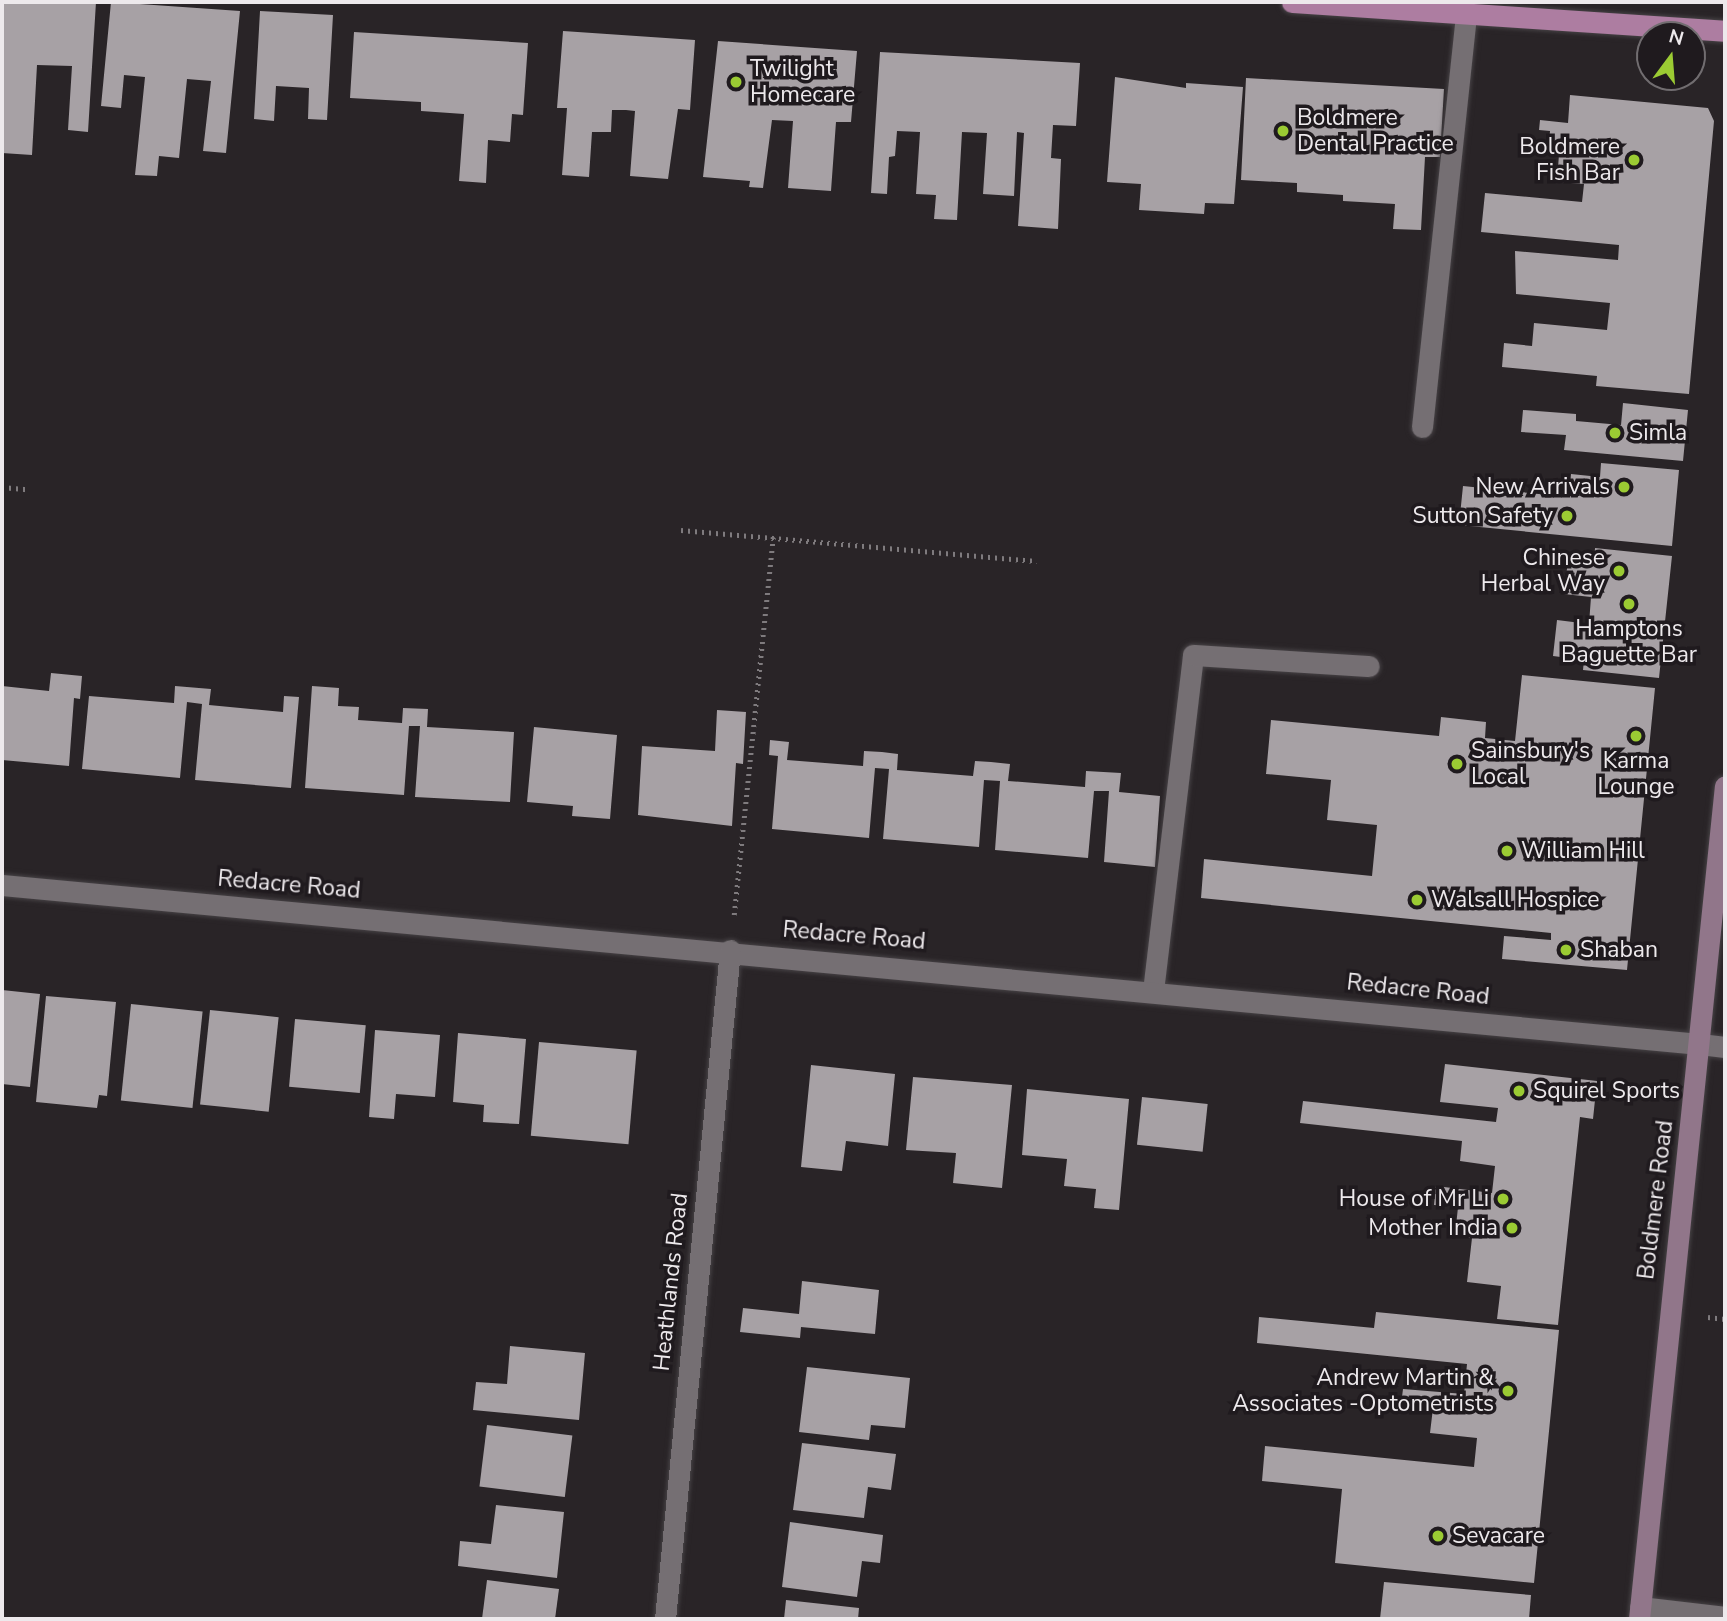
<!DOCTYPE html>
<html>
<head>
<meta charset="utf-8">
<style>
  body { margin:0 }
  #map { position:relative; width:1727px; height:1621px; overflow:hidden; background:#292427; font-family:"Nunito Sans",sans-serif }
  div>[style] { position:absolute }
  .building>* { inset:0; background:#a7a1a5; transform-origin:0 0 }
  .path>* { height:4.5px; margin-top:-2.25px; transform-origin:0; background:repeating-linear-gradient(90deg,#7f7b7e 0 2px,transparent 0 7px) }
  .roads { filter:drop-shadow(0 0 2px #464245) drop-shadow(0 0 2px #464245) }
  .lane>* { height:21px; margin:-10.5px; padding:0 10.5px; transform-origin:10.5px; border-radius:10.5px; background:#756f73 }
  .street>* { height:21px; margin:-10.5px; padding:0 10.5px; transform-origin:10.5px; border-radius:10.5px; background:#756f73 }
  .secondary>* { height:21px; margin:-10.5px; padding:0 10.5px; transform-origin:10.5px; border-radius:10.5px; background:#91768a }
  .primary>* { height:21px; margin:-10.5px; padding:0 10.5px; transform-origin:10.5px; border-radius:10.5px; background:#ad7da1 }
  .dots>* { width:19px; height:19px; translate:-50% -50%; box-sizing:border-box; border:4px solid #1f1a1e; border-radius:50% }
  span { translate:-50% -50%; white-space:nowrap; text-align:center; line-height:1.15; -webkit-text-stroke:7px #1f1a1e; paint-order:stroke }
  .poi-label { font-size:23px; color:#ede9ec }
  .left { translate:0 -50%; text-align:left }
  .right { translate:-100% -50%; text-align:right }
  .street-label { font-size:23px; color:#ede9ec }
  .frame { position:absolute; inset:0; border:4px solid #ede9ec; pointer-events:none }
  .north { position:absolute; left:1636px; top:21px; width:70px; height:70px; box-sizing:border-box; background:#1f1a1e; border:2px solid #716d70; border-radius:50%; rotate:16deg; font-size:19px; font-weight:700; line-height:28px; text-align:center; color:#ede9ec }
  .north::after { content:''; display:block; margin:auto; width:24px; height:32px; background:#9bcb33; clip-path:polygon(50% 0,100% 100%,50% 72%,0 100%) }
</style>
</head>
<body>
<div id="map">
  <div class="building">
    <div style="clip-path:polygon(2px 2px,96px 2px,88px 132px,68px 130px,72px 66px,37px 65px,32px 155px,2px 153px)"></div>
    <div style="clip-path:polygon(111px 2px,240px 11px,226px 153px,203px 151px,211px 81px,187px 79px,179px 158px,159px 156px,157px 176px,135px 175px,145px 77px,124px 75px,121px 108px,101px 106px)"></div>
    <div style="clip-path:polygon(260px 11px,333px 15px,327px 120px,308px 119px,309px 88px,276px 86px,274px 121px,254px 119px)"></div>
    <div style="clip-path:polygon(563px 31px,695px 40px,690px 110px,678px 109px,668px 179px,630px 176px,635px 111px,626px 110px,612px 110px,611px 132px,592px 132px,589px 177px,562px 175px,567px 108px,557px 108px)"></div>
    <div style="clip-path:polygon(354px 32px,528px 43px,523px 115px,512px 114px,510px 142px,488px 140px,486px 183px,459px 181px,464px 114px,421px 111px,421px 102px,350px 98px)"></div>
    <div style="clip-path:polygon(718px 41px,857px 51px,851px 122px,836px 122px,831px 191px,788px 188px,793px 121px,772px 120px,763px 188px,749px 187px,750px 181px,703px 177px)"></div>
    <div style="clip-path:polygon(880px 52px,1080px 63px,1076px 126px,1053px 125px,1051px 158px,1061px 159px,1058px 229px,1018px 226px,1024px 133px,1017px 132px,1014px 196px,983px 194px,987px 133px,962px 132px,957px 220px,934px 219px,936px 195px,916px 194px,920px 132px,897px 131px,895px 156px,889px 157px,887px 194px,871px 193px)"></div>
    <div style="clip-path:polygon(1115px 77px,1186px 88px,1186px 83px,1243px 87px,1234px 204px,1205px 203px,1204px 214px,1139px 210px,1141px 184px,1107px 182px)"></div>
    <div style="clip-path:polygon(1246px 78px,1444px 89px,1440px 157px,1425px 157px,1421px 230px,1393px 229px,1395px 204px,1343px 201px,1343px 195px,1297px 192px,1297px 183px,1241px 180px)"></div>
    <div style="clip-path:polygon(1570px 95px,1708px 108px,1714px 121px,1689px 394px,1596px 386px,1597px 376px,1502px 367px,1504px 343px,1532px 346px,1534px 323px,1607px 330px,1610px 303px,1516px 294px,1515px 251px,1618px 260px,1619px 245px,1481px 232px,1485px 193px,1582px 202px,1584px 184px,1557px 182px,1559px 154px,1548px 153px,1550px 131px,1539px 130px,1540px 120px,1568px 123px)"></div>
    <div style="clip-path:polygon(1623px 403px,1688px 410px,1683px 461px,1564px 450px,1566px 435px,1521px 432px,1523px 410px,1576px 414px,1576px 421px,1621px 425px)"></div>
    <div style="clip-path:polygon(1601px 463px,1679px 470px,1672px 546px,1459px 525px,1463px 486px,1568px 497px,1571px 474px,1600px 477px)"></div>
    <div style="clip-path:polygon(1595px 548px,1672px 556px,1659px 678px,1583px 670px,1584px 660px,1553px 656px,1557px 620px,1589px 624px,1591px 597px,1564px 594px,1568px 560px,1594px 563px)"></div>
    <div style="clip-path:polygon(51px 673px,82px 676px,80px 699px,74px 698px,69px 766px,2px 760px,2px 686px,49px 691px)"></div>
    <div style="clip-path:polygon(1522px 675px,1655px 688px,1627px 970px,1502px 959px,1504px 936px,1551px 940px,1551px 933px,1201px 898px,1204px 859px,1372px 876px,1377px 825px,1327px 820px,1331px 780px,1266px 774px,1271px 720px,1439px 736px,1441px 717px,1486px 722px,1485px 738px,1515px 741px)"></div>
    <div style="clip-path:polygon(175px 686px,211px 689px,209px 705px,283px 712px,284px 696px,299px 697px,291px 788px,195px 780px,202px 704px,187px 702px,180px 778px,82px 769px,89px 696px,174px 703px)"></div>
    <div style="clip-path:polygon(312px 686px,339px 688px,338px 706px,359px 707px,358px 720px,402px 723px,403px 708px,428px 709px,427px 727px,514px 732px,510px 802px,415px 797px,420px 726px,409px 726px,404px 795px,305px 788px)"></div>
    <div style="clip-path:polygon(717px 710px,746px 712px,743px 764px,736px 763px,732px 826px,638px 815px,642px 746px,715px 751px)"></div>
    <div style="clip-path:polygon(534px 727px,617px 735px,610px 819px,572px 816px,573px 806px,527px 802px)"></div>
    <div style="clip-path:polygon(770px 740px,789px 742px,787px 760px,863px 766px,864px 751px,882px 752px,898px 754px,897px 770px,973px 776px,975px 761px,991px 762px,1010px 764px,1008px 781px,1085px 787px,1086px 771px,1121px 773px,1119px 792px,1160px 796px,1155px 867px,1104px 862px,1109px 791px,1094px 791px,1088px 858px,995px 850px,1000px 781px,984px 780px,979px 847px,883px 839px,889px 769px,875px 768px,869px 838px,772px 829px,778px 756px,769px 755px)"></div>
    <div style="clip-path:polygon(2px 990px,40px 994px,30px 1087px,2px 1084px)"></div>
    <div style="clip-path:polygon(46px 996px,116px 1002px,107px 1096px,99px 1095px,97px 1108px,36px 1102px)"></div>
    <div style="left:131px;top:1004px;width:72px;height:97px;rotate:6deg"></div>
    <div style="left:210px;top:1010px;width:69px;height:95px;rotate:6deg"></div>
    <div style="left:295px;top:1019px;width:71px;height:68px;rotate:5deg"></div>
    <div style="clip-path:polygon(375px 1030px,440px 1035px,435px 1097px,396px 1094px,394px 1119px,369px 1117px)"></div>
    <div style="clip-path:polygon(458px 1033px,526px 1039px,519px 1124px,483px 1122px,484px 1105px,453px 1102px)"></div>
    <div style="left:539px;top:1042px;width:98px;height:94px;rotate:5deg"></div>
    <div style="clip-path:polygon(1445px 1064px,1597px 1081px,1593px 1119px,1580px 1117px,1558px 1325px,1497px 1319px,1501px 1286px,1467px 1282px,1472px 1238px,1455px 1236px,1458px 1207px,1434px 1205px,1436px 1186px,1492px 1193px,1495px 1166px,1460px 1161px,1462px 1141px,1300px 1123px,1303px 1101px,1496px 1122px,1498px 1108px,1440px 1102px)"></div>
    <div style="clip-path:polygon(811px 1065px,895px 1074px,888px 1146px,846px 1141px,842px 1171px,801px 1167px)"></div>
    <div style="clip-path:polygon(913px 1077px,1012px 1085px,1002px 1188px,953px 1183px,956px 1153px,906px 1150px)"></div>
    <div style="clip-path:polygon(1027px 1089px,1129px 1099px,1119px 1210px,1094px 1208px,1096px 1189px,1064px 1186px,1067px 1159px,1022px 1155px)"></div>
    <div style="left:1142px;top:1097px;width:66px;height:48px;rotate:6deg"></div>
    <div style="clip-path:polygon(802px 1281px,879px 1290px,875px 1334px,801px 1327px,800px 1338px,740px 1332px,743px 1308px,799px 1314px)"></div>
    <div style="clip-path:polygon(1376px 1312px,1559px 1330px,1534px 1583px,1335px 1563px,1342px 1489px,1262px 1481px,1265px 1446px,1474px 1467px,1477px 1438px,1430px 1433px,1433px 1408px,1401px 1405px,1403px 1389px,1464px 1394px,1467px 1364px,1257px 1343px,1259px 1317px,1374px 1328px)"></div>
    <div style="clip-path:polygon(510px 1346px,585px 1353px,579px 1420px,473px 1410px,476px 1382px,507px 1384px)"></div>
    <div style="clip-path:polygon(807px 1367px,910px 1378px,905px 1428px,871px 1425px,869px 1440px,799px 1432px)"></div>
    <div style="left:487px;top:1425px;width:86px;height:62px;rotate:7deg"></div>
    <div style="clip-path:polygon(802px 1443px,896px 1454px,891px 1490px,868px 1487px,864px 1518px,793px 1510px)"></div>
    <div style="clip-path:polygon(496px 1505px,564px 1512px,557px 1578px,458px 1566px,460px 1541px,491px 1544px)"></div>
    <div style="clip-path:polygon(790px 1522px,883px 1535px,880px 1563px,862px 1561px,857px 1597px,782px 1587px)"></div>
    <div style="clip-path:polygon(487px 1580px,559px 1589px,555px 1619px,482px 1619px)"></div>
    <div style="clip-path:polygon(1384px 1582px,1531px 1595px,1529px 1619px,1380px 1619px)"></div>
    <div style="clip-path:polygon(786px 1600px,859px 1608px,858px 1619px,784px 1619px)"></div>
  </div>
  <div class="path">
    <div style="left:2px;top:487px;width:25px;rotate:5deg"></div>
    <div style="left:681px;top:530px;width:357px;rotate:5deg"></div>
    <div style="left:734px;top:915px;width:380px;rotate:-84.1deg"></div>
    <div style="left:1708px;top:1317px;width:17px;rotate:7deg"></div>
  </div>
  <div class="roads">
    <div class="lane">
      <div style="left:1422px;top:427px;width:416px;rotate:-83.9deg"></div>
      <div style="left:1153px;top:991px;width:338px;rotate:-83.2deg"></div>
      <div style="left:1193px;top:655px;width:176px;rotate:3.6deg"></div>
      <div style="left:1700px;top:1044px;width:25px;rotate:7deg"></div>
      <div style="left:1640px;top:1607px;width:86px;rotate:6.7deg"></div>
    </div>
    <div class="street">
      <div style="left:2px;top:885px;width:1705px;rotate:5.35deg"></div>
      <div style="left:665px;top:1619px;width:672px;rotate:-84.45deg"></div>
    </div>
    <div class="secondary">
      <div style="left:1639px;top:1619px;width:837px;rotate:-84.11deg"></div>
    </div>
    <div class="primary">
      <div style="left:1292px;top:2px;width:434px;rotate:3.8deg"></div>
    </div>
  </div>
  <div class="dots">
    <div style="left:736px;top:82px;background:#9bcb33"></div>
    <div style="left:1283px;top:131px;background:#9bcb33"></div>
    <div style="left:1634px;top:160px;background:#9bcb33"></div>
    <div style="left:1615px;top:433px;background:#9bcb33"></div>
    <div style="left:1624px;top:487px;background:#9bcb33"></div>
    <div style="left:1567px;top:516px;background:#9bcb33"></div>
    <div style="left:1619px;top:571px;background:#9bcb33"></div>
    <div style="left:1629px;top:604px;background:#9bcb33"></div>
    <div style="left:1636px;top:736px;background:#9bcb33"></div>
    <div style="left:1457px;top:764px;background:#9bcb33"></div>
    <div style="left:1507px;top:851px;background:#9bcb33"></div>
    <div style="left:1417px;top:900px;background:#9bcb33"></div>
    <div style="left:1566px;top:950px;background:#9bcb33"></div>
    <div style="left:1519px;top:1091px;background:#9bcb33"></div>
    <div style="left:1503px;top:1199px;background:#9bcb33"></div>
    <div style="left:1512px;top:1228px;background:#9bcb33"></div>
    <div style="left:1508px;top:1391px;background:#9bcb33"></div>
    <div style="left:1438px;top:1536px;background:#9bcb33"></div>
  </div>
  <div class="poi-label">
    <span class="left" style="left:750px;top:82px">Twilight<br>Homecare</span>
    <span class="left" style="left:1297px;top:131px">Boldmere<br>Dental Practice</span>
    <span class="right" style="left:1620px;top:160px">Boldmere<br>Fish Bar</span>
    <span class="left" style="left:1629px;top:433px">Simla</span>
    <span class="right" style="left:1610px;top:487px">New Arrivals</span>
    <span class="right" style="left:1553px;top:516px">Sutton Safety</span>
    <span class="right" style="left:1605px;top:571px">Chinese<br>Herbal Way</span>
    <span style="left:1629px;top:642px">Hamptons<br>Baguette Bar</span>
    <span class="left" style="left:1471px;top:764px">Sainsbury's<br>Local</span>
    <span style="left:1636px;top:774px">Karma<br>Lounge</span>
    <span class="left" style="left:1521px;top:851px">William Hill</span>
    <span class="left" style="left:1431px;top:900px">Walsall Hospice</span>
    <span class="left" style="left:1580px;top:950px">Shaban</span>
    <span class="left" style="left:1533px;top:1091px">Squirel Sports</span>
    <span class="right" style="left:1489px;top:1199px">House of Mr Li</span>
    <span class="right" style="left:1498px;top:1228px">Mother India</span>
    <span class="right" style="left:1494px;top:1391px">Andrew Martin &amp;<br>Associates -Optometrists</span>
    <span class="left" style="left:1452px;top:1536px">Sevacare</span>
  </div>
  <div class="street-label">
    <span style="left:289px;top:885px;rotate:5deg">Redacre Road</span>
    <span style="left:854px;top:936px;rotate:5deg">Redacre Road</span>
    <span style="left:1418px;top:990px;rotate:6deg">Redacre Road</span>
    <span style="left:1656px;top:1200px;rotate:-83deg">Boldmere Road</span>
    <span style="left:671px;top:1282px;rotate:-84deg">Heathlands Road</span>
  </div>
  <div class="frame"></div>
  <div class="north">N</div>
</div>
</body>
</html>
